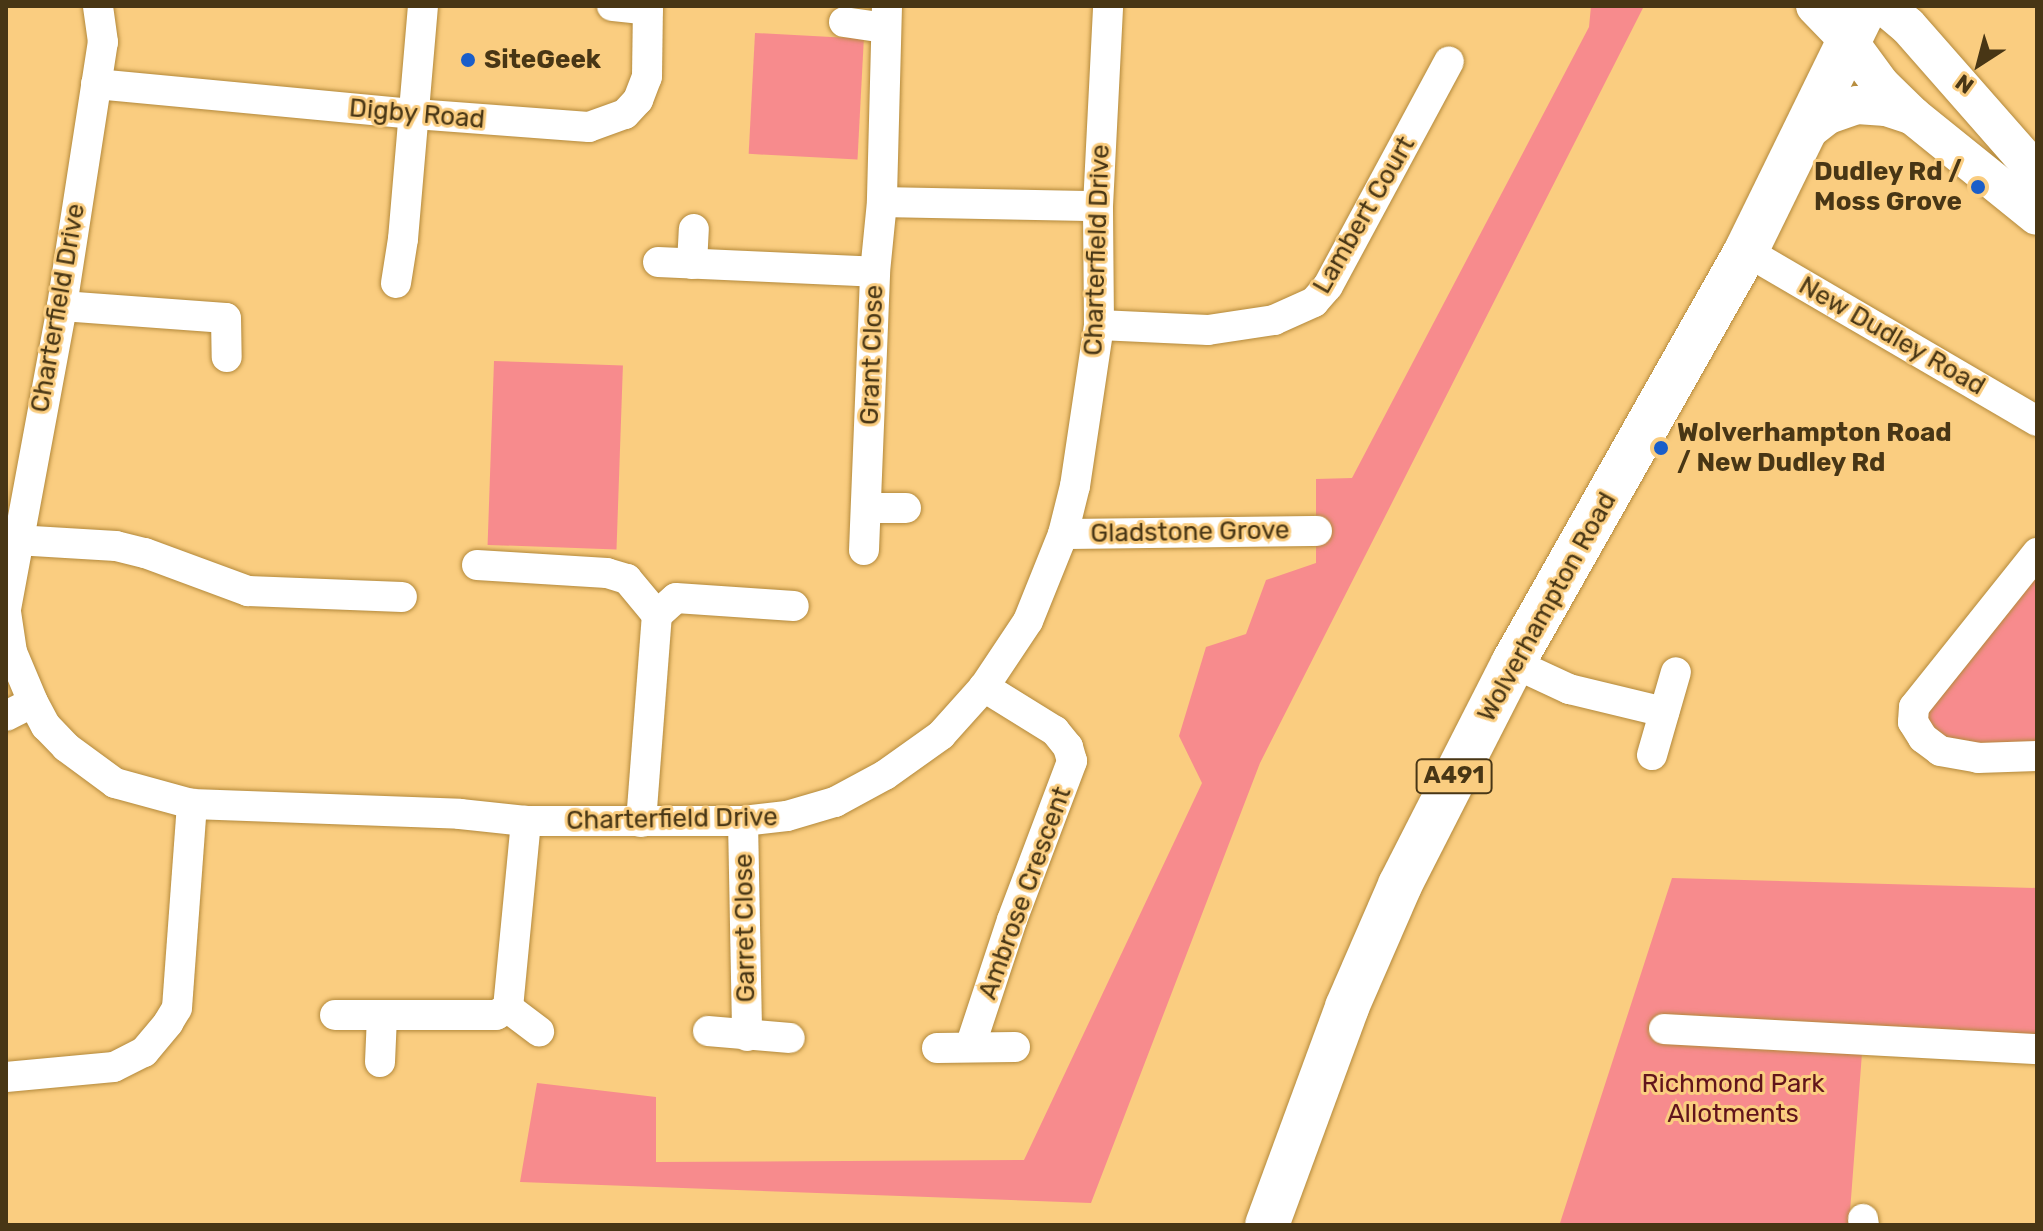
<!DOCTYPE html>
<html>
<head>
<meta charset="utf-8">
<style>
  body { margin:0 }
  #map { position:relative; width:2043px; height:1231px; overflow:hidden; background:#facd80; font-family:Rubik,sans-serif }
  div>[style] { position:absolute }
  .green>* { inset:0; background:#f78b8d; transform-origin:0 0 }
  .roads { filter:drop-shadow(0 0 2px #b3893b) drop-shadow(0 0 2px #b3893b) }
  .minor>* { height:30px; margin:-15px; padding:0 15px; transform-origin:15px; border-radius:15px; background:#fff }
  .major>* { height:38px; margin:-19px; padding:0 19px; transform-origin:19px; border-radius:19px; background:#fff }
  .highway>* { height:44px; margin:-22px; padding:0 22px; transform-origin:22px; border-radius:22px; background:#fff }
  .dots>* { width:22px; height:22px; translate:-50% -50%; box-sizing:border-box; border:4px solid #facd80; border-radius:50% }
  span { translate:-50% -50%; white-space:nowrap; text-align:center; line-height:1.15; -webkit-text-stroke:6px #facd80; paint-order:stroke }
  .shield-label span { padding:2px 6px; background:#facd80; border:2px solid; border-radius:6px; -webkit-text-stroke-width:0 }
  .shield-label { font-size:24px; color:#483615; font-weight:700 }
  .poi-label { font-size:26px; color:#483615; font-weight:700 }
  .left { translate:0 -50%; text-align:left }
  .right { translate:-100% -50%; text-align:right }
  .street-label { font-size:26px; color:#483615 }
  .park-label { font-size:26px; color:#61141c }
  .frame { position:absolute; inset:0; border:8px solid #483615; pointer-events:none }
  .north { position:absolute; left:1939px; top:24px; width:80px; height:80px; -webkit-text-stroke:6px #facd80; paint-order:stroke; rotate:216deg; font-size:22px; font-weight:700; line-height:32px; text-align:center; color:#483615 }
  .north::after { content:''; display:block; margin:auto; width:28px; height:36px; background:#483615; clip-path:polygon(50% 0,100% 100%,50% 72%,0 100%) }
</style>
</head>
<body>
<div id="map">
  <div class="green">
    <div style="clip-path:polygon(1591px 6px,1644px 6px,1260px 763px,1091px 1203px,520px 1182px,537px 1083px,656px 1097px,656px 1162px,1024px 1160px,1202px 783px,1179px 736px,1206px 647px,1246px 634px,1266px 580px,1316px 563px,1316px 479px,1352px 478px,1589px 27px)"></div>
    <div style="left:755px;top:33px;width:109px;height:121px;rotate:3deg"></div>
    <div style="left:494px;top:361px;width:129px;height:184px;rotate:2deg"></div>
    <div style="clip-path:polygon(2037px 566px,2037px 745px,1962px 748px,1926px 732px,1925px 708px)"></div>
    <div style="clip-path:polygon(1672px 878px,2037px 888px,2037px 1053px,1862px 1053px,1849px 1225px,1560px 1223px)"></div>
  </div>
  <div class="roads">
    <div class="minor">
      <div style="left:612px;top:6px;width:36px;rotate:6deg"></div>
      <div style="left:887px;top:6px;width:196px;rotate:91.5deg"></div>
      <div style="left:882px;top:202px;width:216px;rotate:1.1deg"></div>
      <div style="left:844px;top:22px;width:41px;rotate:8.3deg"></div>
      <div style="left:96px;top:84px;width:320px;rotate:5.4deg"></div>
      <div style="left:415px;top:114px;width:174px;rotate:4.3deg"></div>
      <div style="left:589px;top:127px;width:38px;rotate:-20deg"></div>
      <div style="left:625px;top:114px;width:19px;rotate:-47deg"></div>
      <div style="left:638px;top:100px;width:25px;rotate:-69deg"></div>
      <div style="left:647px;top:77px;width:71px;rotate:-89.2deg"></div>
      <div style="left:1746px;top:251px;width:337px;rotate:30.3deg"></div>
      <div style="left:658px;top:262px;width:217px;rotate:2.6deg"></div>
      <div style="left:692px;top:264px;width:35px;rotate:-87deg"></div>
      <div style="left:396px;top:283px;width:45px;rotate:-81deg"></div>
      <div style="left:403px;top:239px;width:234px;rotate:-85.1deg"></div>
      <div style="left:62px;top:306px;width:164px;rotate:4.2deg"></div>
      <div style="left:226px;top:318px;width:39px;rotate:89deg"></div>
      <div style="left:1099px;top:325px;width:109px;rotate:2.6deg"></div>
      <div style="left:1208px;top:330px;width:67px;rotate:-8.6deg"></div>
      <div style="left:1274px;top:320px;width:44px;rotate:-24.2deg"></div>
      <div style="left:1314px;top:302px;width:21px;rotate:-49deg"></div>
      <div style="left:1328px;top:286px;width:255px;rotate:-61.7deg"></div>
      <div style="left:868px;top:508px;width:38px"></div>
      <div style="left:1063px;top:534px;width:254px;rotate:-0.7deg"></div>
      <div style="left:16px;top:540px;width:100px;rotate:3.4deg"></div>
      <div style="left:116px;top:546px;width:30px;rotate:14deg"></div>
      <div style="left:145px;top:553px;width:110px;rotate:20.3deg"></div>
      <div style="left:248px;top:591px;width:154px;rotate:2.2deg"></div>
      <div style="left:864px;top:550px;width:278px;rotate:-87.7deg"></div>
      <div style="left:875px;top:272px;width:70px;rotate:-84.3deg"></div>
      <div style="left:2037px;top:553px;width:197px;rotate:128.6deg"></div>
      <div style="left:1914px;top:707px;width:15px;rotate:94deg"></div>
      <div style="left:1913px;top:722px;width:19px;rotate:58deg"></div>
      <div style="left:1923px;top:738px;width:21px;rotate:37deg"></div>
      <div style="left:1940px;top:751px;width:39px;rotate:10deg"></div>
      <div style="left:1978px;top:758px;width:59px;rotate:-1.9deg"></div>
      <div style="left:477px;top:565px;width:130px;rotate:3.5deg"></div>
      <div style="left:607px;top:573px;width:21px;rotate:17deg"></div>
      <div style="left:627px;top:579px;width:47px;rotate:50.2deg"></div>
      <div style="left:657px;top:615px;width:25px;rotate:-42deg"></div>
      <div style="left:676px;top:598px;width:118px;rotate:3.9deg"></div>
      <div style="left:6px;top:609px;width:308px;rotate:-79.5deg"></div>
      <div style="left:62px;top:306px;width:267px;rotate:-81.2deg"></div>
      <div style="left:103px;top:42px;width:36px;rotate:-98deg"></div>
      <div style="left:6px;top:612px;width:40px;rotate:81.5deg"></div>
      <div style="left:12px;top:652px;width:54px;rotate:67.2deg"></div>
      <div style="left:33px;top:702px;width:27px;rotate:62deg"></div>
      <div style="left:46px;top:726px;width:29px;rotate:46deg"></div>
      <div style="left:66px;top:747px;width:61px;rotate:36.3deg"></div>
      <div style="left:115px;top:783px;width:80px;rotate:15.3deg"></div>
      <div style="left:192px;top:804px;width:268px;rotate:2.1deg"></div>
      <div style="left:460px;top:814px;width:66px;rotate:6.1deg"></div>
      <div style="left:526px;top:821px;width:217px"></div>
      <div style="left:743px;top:821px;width:44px;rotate:-6.5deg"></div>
      <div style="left:787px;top:816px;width:50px;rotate:-16.3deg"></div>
      <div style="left:835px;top:802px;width:57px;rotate:-28.4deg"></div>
      <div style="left:885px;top:775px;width:69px;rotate:-35.5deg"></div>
      <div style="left:941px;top:735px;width:64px;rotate:-48.1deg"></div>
      <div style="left:984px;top:687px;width:79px;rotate:-56.3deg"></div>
      <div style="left:1028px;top:621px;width:94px;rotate:-68.1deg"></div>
      <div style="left:1063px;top:534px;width:49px;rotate:-76deg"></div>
      <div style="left:1075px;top:486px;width:163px;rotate:-81.5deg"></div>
      <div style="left:1099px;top:325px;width:119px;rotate:-90.5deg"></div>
      <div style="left:1098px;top:206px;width:200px;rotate:-87.1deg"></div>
      <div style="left:1513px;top:663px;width:62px;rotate:24.9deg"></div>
      <div style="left:1569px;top:689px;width:98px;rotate:13.6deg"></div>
      <div style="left:6px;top:716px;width:30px;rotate:-27deg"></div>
      <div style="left:1652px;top:755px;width:86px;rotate:-73.9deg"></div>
      <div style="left:743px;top:821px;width:215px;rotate:88.9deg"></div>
      <div style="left:641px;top:822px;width:208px;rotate:-85.6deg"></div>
      <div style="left:508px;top:1008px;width:39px;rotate:37deg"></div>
      <div style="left:335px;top:1015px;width:161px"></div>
      <div style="left:496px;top:1015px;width:14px;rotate:-30deg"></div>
      <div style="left:508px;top:1008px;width:188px;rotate:-84.5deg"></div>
      <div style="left:1664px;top:1029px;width:374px;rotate:3.1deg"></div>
      <div style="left:708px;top:1031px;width:82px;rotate:4.9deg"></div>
      <div style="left:970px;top:1047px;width:134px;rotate:-71.7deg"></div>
      <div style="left:1012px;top:920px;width:170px;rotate:-69.3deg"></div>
      <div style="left:1072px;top:761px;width:15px;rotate:-106deg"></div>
      <div style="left:1068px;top:747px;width:21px;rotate:-129deg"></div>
      <div style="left:1055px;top:731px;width:84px;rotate:-148.2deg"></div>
      <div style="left:937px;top:1048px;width:78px;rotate:-0.7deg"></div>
      <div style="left:380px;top:1062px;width:46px;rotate:-87.5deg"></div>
      <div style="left:6px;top:1077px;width:108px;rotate:-5.3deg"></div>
      <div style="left:114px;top:1067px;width:34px;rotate:-27deg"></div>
      <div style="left:144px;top:1052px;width:38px;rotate:-50deg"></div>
      <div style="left:168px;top:1023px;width:17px;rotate:-59deg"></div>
      <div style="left:177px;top:1008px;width:205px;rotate:-85.8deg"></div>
      <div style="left:1863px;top:1219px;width:6px;rotate:81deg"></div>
    </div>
    <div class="major">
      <div style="left:1815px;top:6px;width:47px;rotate:45.9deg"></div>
      <div style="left:1848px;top:40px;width:56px;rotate:53.7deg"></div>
      <div style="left:1881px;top:85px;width:45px;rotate:44.1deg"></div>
      <div style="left:1913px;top:116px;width:159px;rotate:38.9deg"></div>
      <div style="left:1884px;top:6px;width:31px;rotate:40deg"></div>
      <div style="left:1908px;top:26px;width:196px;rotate:48.7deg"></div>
      <div style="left:1806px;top:132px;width:28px;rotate:-38deg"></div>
      <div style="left:1828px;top:115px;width:31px;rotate:-19deg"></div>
      <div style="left:1857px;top:105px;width:29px;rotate:4deg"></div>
      <div style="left:1886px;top:107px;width:28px;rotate:18deg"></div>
    </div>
    <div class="highway">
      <div style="left:1267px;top:1225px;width:232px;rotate:-69.8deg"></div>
      <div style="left:1347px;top:1007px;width:133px;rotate:-66.5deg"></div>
      <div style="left:1400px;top:885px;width:249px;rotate:-63deg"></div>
      <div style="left:1513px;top:663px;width:473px;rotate:-60.5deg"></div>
      <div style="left:1746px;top:251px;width:273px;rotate:-63.9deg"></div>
    </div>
  </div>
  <div class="dots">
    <div style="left:468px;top:60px;background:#1a5ec9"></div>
    <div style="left:1978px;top:187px;background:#1a5ec9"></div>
    <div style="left:1661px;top:448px;background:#1a5ec9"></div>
  </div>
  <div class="shield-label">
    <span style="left:1454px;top:776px">A491</span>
  </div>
  <div class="poi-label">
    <span class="left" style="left:484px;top:60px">SiteGeek</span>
    <span class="right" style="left:1962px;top:187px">Dudley Rd /<br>Moss Grove</span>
    <span class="left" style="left:1677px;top:448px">Wolverhampton Road<br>/ New Dudley Rd</span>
  </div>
  <div class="street-label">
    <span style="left:417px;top:114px;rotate:5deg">Digby Road</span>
    <span style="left:1364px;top:215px;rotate:-60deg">Lambert Court</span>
    <span style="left:1097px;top:250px;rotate:-88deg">Charterfield Drive</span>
    <span style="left:58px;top:308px;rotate:-80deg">Charterfield Drive</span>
    <span style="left:1892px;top:336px;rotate:30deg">New Dudley Road</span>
    <span style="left:872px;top:355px;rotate:-88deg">Grant Close</span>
    <span style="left:1190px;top:532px;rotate:-1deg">Gladstone Grove</span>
    <span style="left:1547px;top:607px;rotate:-61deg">Wolverhampton Road</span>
    <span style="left:672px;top:819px;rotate:-1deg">Charterfield Drive</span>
    <span style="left:1025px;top:893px;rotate:-70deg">Ambrose Crescent</span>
    <span style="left:745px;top:928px;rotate:-91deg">Garret Close</span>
  </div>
  <div class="park-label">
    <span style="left:1733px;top:1099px">Richmond Park<br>Allotments</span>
  </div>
  <div class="frame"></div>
  <div class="north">N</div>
</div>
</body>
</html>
